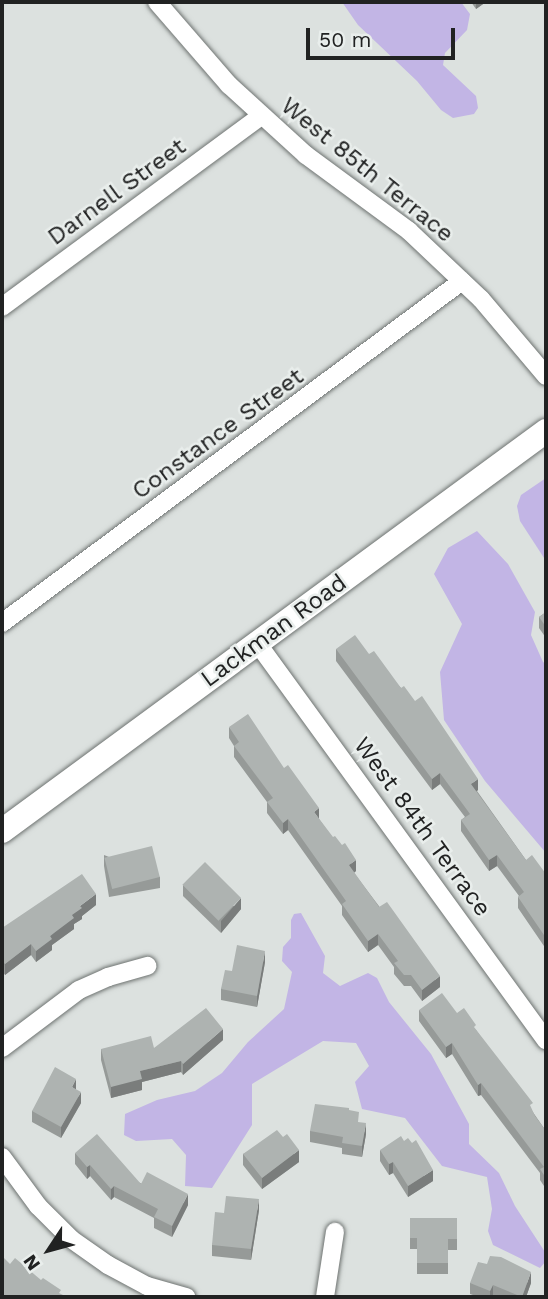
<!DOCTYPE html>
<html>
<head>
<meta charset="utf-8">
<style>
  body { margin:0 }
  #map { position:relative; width:548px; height:1299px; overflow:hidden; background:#dce1df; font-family:"Work Sans",sans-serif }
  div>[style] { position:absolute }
  .green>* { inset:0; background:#c2b5e5 }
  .roads { filter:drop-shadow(0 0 2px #6e7371) drop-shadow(0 0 2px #6e7371) }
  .street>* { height:18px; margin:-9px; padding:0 9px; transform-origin:9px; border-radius:9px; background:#fff }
  .secondary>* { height:24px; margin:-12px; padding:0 12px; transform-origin:12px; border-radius:12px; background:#fff }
  .wall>* { inset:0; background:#969a98 }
  .shaded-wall>* { inset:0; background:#7a7d7c }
  .building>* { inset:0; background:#aeb3b1; transform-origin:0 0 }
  span { translate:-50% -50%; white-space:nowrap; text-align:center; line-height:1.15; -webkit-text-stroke:5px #e9eeec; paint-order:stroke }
  .street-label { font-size:24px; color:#212222 }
  .frame { position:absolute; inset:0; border:4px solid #212222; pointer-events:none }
  .north { position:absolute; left:14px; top:1215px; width:70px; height:70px; -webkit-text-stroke:5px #e9eeec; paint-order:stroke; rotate:234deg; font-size:19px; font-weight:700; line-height:28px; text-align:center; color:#212222 }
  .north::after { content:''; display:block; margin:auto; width:24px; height:32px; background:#212222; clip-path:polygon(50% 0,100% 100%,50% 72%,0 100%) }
  .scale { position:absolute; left:306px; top:28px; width:149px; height:32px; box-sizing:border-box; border:4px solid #212222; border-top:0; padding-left:9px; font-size:21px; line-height:24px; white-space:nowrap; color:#212222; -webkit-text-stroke:5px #e9eeec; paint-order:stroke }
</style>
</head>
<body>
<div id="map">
  <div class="green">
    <div style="clip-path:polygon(342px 2px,461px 2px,470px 14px,467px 30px,445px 53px,443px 65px,476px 96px,478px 108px,474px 114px,453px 118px,441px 110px,417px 81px,358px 25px)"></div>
    <div style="clip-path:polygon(546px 478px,546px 561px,520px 521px,517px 506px,521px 495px)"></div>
    <div style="clip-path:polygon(477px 531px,508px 564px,535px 612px,531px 635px,543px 662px,546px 664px,546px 853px,485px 781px,444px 720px,440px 672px,462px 624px,434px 574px,448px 548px)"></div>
    <div style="clip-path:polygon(301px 913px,325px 956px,323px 973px,340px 986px,368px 973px,377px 978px,389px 1002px,431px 1054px,469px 1124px,469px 1144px,499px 1173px,515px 1206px,545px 1252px,546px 1261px,540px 1268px,493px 1245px,488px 1231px,492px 1209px,487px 1177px,442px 1166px,405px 1118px,362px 1109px,355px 1082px,369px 1066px,356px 1043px,323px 1041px,252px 1084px,252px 1125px,212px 1188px,185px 1186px,186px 1155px,172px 1139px,136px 1141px,124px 1135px,125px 1114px,157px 1100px,195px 1091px,222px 1073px,248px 1042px,284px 1009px,292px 972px,282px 961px,283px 947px,291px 938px,291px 920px,294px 914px)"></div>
  </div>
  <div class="roads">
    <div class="street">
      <div style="left:157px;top:2px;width:110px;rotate:49.1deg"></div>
      <div style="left:229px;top:85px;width:104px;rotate:42.3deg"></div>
      <div style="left:306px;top:155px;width:128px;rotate:36.4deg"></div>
      <div style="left:409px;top:231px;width:99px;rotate:43.4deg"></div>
      <div style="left:481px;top:299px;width:101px;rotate:49.8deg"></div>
      <div style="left:2px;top:307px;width:322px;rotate:-36.4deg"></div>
      <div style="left:2px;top:623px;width:573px;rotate:-36.63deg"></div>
      <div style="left:258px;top:644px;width:490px;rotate:54deg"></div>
      <div style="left:2px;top:1048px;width:96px;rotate:-37deg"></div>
      <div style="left:79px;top:990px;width:32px;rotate:-24deg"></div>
      <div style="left:108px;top:977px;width:41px;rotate:-15.8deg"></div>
      <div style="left:2px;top:1157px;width:61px;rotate:53.7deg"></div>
      <div style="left:38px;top:1206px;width:47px;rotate:45deg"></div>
      <div style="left:71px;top:1239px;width:45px;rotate:35.1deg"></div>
      <div style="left:108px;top:1265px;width:44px;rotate:28.3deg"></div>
      <div style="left:147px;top:1286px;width:41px;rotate:15.8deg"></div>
      <div style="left:325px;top:1297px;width:66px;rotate:-81.3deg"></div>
    </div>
    <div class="secondary">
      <div style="left:2px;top:831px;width:675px;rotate:-36.33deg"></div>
    </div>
  </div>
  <div class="wall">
    <div style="clip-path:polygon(471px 2px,486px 2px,476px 9px)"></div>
    <div style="clip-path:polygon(546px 612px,546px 638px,539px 628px,539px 617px)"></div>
    <div style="clip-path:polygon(336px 649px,369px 654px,401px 688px,478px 790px,477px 791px,526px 860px,546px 874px,546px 949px,518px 908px,518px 897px,519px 896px,497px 866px,489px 871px,461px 831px,461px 820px,465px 817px,440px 784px,432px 790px,336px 661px)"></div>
    <div style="clip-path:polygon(229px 727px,319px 819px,356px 871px,354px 873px,440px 987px,422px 1001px,411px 986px,404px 986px,394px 974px,394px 967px,378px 945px,368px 952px,342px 915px,342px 906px,288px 830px,283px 834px,267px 813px,267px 802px,234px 757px,234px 746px,229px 738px)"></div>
    <div style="clip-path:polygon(104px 855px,160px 877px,160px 888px,109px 897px,104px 866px)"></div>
    <div style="clip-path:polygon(183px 885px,241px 909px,221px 933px,183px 896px)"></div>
    <div style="clip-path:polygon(96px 905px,82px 916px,82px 919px,74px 924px,74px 929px,52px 945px,52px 950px,36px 962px,31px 955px,5px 975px,2px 971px,2px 928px)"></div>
    <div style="clip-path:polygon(265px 962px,257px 1007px,221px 1000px,221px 989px,232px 971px)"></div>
    <div style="clip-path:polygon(419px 1010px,457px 1013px,476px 1030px,546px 1131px,546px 1189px,540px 1180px,540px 1173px,481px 1095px,478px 1096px,452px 1054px,446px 1058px,419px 1021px)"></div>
    <div style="clip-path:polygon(223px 1040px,183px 1075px,181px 1072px,142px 1082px,142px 1090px,111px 1098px,101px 1060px,101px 1049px,154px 1048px)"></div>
    <div style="clip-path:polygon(76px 1090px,81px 1103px,61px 1138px,32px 1122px,32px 1111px)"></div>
    <div style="clip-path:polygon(349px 1111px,366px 1134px,362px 1157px,342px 1154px,342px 1148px,310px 1142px,310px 1131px)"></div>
    <div style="clip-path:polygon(283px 1137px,299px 1162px,262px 1189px,243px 1165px,243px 1154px)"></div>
    <div style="clip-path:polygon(380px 1150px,433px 1181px,408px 1197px,393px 1173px,389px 1175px,380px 1161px)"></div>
    <div style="clip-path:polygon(75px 1153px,188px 1205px,172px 1237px,154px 1228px,154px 1218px,114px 1197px,111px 1200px,90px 1176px,87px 1179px,75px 1164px)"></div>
    <div style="clip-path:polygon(259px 1210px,251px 1260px,212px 1256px,212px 1245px,224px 1213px)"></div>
    <div style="clip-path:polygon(410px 1218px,457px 1218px,457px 1250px,448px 1250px,448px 1274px,417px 1274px,417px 1249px,410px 1249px)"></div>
    <div style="clip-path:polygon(470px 1283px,531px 1283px,526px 1297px,495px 1297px,493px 1296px,492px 1297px,479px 1297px,470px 1294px)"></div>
  </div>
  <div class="shaded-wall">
    <div style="clip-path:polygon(476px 2px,486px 2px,476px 9px)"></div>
    <div style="clip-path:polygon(440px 773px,440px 784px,432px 790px,432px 779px)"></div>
    <div style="clip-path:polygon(478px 779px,478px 790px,471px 795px,471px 784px)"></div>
    <div style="clip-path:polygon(319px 808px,319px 819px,314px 812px)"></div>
    <div style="clip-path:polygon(288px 819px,288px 830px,283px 834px,283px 823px)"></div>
    <div style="clip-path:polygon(497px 855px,497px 866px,489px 871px,489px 860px)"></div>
    <div style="clip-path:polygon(356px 860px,356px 871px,349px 876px,349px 865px)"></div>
    <div style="clip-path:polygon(96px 894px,96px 905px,82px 916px,82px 919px,74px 924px,74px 929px,52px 945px,52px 950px,36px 962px,36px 951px,80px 906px)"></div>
    <div style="clip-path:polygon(241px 898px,241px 909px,221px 933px,221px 921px)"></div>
    <div style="clip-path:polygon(378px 934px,378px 945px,368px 952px,368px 941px)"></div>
    <div style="clip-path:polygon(31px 944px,31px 955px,5px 975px,5px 964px)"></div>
    <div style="clip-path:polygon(265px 951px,265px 962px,257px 1007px,257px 996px)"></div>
    <div style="clip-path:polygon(440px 976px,440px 987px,422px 1001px,422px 990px)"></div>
    <div style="clip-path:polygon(223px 1029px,223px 1040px,183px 1075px,183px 1064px)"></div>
    <div style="clip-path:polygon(452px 1043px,452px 1054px,446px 1058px,446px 1047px)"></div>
    <div style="clip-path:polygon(181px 1061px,181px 1072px,142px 1082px,142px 1090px,111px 1098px,111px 1087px,140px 1071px)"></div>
    <div style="clip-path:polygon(76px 1079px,76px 1090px,72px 1087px)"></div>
    <div style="clip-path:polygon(481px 1083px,481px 1095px,478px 1096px,478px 1085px)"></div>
    <div style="clip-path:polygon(81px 1092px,81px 1103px,61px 1138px,61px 1127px)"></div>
    <div style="clip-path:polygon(366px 1123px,366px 1134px,362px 1157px,362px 1146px)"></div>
    <div style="clip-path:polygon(299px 1150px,299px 1162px,262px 1189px,262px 1178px)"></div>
    <div style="clip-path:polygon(393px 1162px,393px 1173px,389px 1175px,389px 1164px)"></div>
    <div style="clip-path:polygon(90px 1165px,90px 1176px,87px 1179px,87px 1167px)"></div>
    <div style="clip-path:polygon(433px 1170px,433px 1181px,408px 1197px,408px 1186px)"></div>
    <div style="clip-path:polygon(114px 1186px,114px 1197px,111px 1200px,111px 1189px)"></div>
    <div style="clip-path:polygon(188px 1194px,188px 1205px,172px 1237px,172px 1226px)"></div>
    <div style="clip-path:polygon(259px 1199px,259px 1210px,251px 1260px,251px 1249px)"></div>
    <div style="clip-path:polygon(531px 1272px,531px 1283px,526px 1297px,522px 1297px)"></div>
    <div style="clip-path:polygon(493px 1285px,493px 1296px,490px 1297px,490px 1291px)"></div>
  </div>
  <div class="building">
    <div style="clip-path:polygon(546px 612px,546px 627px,539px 617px)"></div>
    <div style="clip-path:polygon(355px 635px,369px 654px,374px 651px,401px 688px,404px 686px,415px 701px,422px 696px,478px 779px,471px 784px,526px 860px,532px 855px,546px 874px,546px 938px,518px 897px,524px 892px,497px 855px,489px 860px,461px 820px,470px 814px,440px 773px,432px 779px,336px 649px)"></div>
    <div style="clip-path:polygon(248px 714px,284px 768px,288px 765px,319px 808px,314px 812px,333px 837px,335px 836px,342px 845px,345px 843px,356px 860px,349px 865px,379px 907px,387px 902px,440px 976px,422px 990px,411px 975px,404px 975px,394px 963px,398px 961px,378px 934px,368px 941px,342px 904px,346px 901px,288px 819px,283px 823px,267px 802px,273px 798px,234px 746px,239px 742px,229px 727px)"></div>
    <div style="left:152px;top:846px;width:32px;height:49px;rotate:76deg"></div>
    <div style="left:205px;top:862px;width:51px;height:32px;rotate:45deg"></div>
    <div style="clip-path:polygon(82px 874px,96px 894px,80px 906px,82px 908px,72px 915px,74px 918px,50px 936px,52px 939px,36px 951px,31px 944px,5px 964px,2px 961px,2px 928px)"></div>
    <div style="clip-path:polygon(237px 945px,265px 951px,257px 996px,221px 989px,225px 970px,232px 971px)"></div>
    <div style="clip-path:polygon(442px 993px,457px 1013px,464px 1008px,476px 1025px,474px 1027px,533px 1103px,530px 1105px,535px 1116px,546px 1131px,546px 1178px,540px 1169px,544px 1167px,481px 1083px,478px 1085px,452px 1043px,446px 1047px,419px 1010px)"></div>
    <div style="clip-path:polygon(206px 1008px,223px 1029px,183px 1064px,181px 1061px,140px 1071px,142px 1079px,111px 1087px,101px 1049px,151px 1036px,154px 1048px)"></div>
    <div style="clip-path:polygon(55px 1067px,76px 1079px,72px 1087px,81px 1092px,61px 1127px,32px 1111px)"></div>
    <div style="clip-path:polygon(315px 1104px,349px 1108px,349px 1110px,359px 1112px,358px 1122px,366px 1123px,362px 1146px,342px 1143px,343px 1137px,310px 1131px)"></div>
    <div style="clip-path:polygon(277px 1130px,283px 1137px,287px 1134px,299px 1150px,262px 1178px,243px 1154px)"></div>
    <div style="clip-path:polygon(97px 1134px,141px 1184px,147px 1172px,188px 1194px,172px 1226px,154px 1217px,158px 1209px,114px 1186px,111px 1189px,90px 1165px,87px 1167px,75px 1153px)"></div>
    <div style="clip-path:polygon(401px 1136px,404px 1141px,408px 1138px,412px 1143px,416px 1140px,433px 1170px,408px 1186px,393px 1162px,389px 1164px,380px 1150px)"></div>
    <div style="clip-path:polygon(226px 1196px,259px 1199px,251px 1249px,212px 1245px,215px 1212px,224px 1213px)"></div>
    <div style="clip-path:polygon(410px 1218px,457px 1218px,457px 1239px,448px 1239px,448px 1263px,417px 1263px,417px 1238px,410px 1238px)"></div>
    <div style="clip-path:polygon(2px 1256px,10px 1264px,15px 1258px,41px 1280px,43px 1278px,61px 1290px,59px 1293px,67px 1297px,13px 1297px,10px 1295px,8px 1297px,6px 1297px,2px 1293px)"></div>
    <div style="clip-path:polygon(490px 1256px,501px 1257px,531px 1272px,522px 1297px,493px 1285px,490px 1291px,470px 1283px,478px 1262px,487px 1264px)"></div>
  </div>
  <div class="street-label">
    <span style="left:367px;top:170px;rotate:39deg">West 85th Terrace</span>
    <span style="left:117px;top:192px;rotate:-36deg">Darnell Street</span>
    <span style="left:218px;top:434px;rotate:-36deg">Constance Street</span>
    <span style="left:274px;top:631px;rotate:-36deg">Lackman Road</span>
    <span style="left:422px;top:827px;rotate:54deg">West 84th Terrace</span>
  </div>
  <div class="frame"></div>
  <div class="north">N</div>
  <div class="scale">50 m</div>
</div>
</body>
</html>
